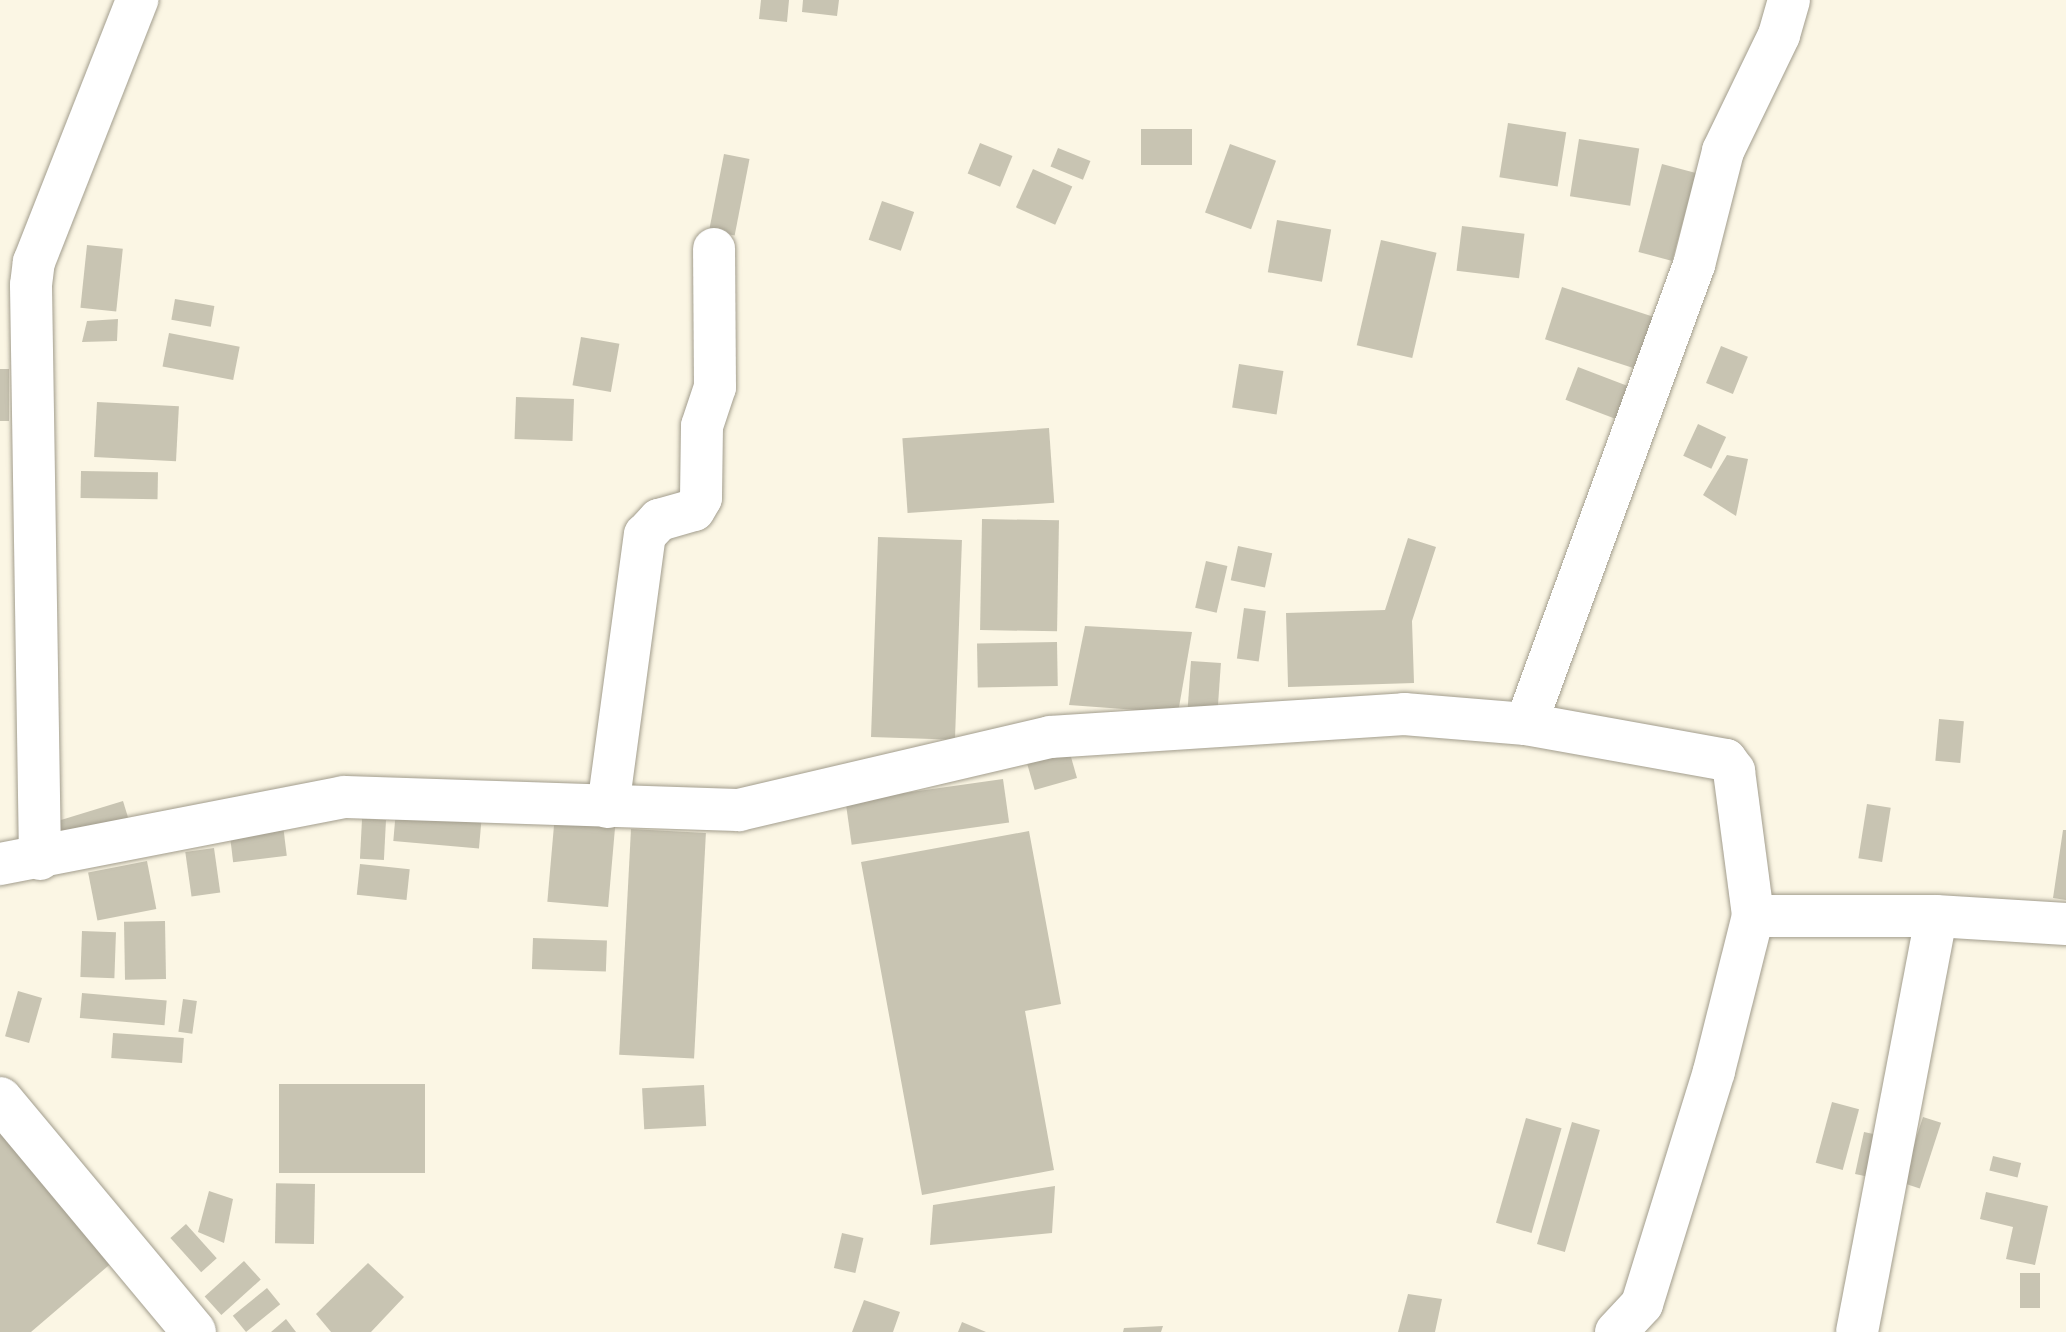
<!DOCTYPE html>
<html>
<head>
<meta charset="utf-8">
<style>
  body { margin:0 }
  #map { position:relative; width:2066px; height:1332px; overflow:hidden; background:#fbf6e4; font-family:Lora,serif }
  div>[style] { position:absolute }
  .building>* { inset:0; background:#c8c4b2; transform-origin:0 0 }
  .roads { filter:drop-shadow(0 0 2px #a29d8d) drop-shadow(0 0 2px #a29d8d) }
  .street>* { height:42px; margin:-21px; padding:0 21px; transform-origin:21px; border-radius:21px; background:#fff }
  .secondary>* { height:44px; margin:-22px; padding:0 22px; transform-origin:22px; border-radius:22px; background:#fff }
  span { translate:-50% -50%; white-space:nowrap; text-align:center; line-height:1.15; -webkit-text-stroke:8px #fbf6e4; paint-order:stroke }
</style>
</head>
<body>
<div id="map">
  <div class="building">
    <div style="clip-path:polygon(761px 0,789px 0,787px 22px,759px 19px)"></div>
    <div style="clip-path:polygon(803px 0,839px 0,837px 16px,802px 12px)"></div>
    <div style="left:1508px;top:123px;width:59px;height:55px;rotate:9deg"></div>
    <div style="left:1141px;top:129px;width:51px;height:36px"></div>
    <div style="left:1579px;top:139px;width:61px;height:58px;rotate:9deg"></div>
    <div style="left:980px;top:143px;width:35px;height:33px;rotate:22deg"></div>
    <div style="left:1230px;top:144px;width:49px;height:73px;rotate:20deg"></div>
    <div style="left:1058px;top:148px;width:35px;height:20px;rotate:22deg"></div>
    <div style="left:724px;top:154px;width:26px;height:78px;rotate:11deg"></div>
    <div style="left:1662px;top:164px;width:35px;height:91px;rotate:15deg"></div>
    <div style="left:1033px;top:169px;width:43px;height:42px;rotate:24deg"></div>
    <div style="left:882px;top:201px;width:34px;height:41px;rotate:19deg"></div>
    <div style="left:1277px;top:220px;width:55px;height:53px;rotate:10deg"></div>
    <div style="left:1462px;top:226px;width:63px;height:45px;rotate:7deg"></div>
    <div style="left:1381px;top:240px;width:57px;height:108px;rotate:13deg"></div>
    <div style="left:87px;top:245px;width:36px;height:63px;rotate:6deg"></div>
    <div style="left:1562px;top:287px;width:104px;height:55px;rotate:18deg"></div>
    <div style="left:175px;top:299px;width:40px;height:21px;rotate:10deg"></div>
    <div style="clip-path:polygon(118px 319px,117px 341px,82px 342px,87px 321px)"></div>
    <div style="left:169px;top:333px;width:72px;height:34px;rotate:11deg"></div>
    <div style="left:581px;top:337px;width:39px;height:49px;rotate:10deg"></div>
    <div style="left:1721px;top:346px;width:29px;height:40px;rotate:22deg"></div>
    <div style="left:1239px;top:364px;width:45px;height:44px;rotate:9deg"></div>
    <div style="left:1578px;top:367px;width:68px;height:35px;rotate:21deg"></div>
    <div style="left:0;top:369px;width:9px;height:52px"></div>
    <div style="left:516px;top:397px;width:58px;height:42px;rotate:2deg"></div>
    <div style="left:97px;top:402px;width:82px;height:55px;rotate:3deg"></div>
    <div style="left:1698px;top:424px;width:31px;height:35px;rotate:25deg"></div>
    <div style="left:1049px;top:428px;width:75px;height:147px;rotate:86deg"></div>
    <div style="clip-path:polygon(1727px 455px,1748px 459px,1736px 516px,1703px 495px)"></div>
    <div style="left:81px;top:471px;width:77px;height:27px;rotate:1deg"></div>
    <div style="left:982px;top:519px;width:77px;height:111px;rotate:1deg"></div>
    <div style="left:878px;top:537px;width:84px;height:200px;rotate:2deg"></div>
    <div style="clip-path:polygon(1408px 538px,1436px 547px,1412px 621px,1414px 683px,1288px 687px,1286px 613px,1385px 610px)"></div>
    <div style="left:1238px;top:546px;width:35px;height:35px;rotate:12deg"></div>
    <div style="left:1206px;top:561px;width:22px;height:48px;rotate:13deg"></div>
    <div style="left:1244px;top:608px;width:22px;height:51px;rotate:8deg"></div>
    <div style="clip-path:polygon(1085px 626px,1192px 632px,1178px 713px,1069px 705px)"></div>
    <div style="left:1057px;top:642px;width:44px;height:80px;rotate:89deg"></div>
    <div style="left:1191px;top:661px;width:30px;height:52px;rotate:4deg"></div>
    <div style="left:1939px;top:719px;width:25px;height:42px;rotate:5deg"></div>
    <div style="left:1069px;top:750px;width:29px;height:44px;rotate:74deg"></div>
    <div style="left:1003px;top:779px;width:44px;height:159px;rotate:82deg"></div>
    <div style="left:123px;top:801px;width:21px;height:70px;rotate:73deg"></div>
    <div style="left:1867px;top:804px;width:24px;height:55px;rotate:9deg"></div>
    <div style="left:396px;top:810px;width:86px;height:31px;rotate:5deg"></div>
    <div style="left:555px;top:814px;width:61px;height:88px;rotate:5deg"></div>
    <div style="left:386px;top:820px;width:40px;height:24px;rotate:93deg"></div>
    <div style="left:283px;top:825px;width:31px;height:54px;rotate:83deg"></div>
    <div style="left:631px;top:829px;width:75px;height:226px;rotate:3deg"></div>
    <div style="clip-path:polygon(2063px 830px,2066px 830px,2066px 900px,2053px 898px)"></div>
    <div style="clip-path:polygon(1029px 831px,1061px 1004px,1025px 1011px,1054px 1170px,922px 1195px,861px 862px)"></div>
    <div style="left:214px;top:848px;width:45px;height:29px;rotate:82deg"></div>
    <div style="left:147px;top:861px;width:49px;height:60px;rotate:79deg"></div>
    <div style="left:360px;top:864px;width:50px;height:31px;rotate:6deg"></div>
    <div style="left:165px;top:921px;width:58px;height:41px;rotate:89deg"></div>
    <div style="left:82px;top:931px;width:34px;height:46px;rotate:2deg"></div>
    <div style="left:533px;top:938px;width:74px;height:31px;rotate:2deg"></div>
    <div style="left:18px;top:991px;width:25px;height:47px;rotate:16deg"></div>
    <div style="left:82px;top:993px;width:85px;height:25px;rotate:5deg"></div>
    <div style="left:183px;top:999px;width:14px;height:33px;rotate:8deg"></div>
    <div style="left:113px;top:1033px;width:71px;height:25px;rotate:4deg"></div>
    <div style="left:279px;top:1084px;width:146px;height:89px"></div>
    <div style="left:704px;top:1085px;width:41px;height:62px;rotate:87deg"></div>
    <div style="left:1832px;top:1102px;width:28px;height:63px;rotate:15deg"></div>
    <div style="left:1923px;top:1117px;width:19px;height:69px;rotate:18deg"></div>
    <div style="left:1526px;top:1118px;width:37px;height:109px;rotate:16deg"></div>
    <div style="left:1572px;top:1122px;width:29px;height:127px;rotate:16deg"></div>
    <div style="clip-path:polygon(0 1125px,115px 1260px,31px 1332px,0 1332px)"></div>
    <div style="left:1864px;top:1132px;width:24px;height:43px;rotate:12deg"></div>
    <div style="left:1993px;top:1156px;width:29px;height:15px;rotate:14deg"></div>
    <div style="left:315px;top:1184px;width:60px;height:39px;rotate:91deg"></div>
    <div style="clip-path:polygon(1055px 1186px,1052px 1233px,930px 1245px,933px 1205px)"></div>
    <div style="clip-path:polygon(209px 1191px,233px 1199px,224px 1243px,198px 1232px)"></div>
    <div style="clip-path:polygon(1986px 1192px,2048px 1206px,2035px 1265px,2006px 1259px,2013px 1227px,1980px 1219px)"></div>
    <div style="left:186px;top:1224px;width:46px;height:21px;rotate:48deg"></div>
    <div style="left:842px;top:1233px;width:22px;height:36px;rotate:13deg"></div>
    <div style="left:244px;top:1261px;width:25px;height:53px;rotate:48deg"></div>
    <div style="clip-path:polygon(368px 1263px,404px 1297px,371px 1332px,331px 1332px,316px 1314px)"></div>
    <div style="left:2020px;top:1273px;width:20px;height:35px"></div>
    <div style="left:267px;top:1288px;width:21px;height:44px;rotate:51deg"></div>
    <div style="clip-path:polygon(1408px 1294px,1442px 1299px,1435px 1332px,1398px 1332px)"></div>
    <div style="clip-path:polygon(864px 1300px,900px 1312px,893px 1332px,852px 1332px)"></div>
    <div style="clip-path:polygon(286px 1319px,296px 1332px,271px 1332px)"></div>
    <div style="clip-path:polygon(962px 1322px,986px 1332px,958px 1332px)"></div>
    <div style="clip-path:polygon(1163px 1326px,1161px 1332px,1123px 1332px,1124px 1328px)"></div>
  </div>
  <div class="roads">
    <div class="street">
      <div style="left:1526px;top:724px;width:489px;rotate:-69.9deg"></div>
      <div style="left:1694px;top:265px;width:118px;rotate:-75.7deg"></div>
      <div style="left:1723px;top:151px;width:129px;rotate:-64.2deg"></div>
      <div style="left:1779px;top:35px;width:36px;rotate:-74deg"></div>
      <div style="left:608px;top:807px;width:275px;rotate:-82.3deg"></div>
      <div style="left:645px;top:535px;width:21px;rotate:-47deg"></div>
      <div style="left:659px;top:520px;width:36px;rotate:-16deg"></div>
      <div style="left:694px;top:510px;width:14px;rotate:-60deg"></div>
      <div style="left:701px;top:498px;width:72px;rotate:-89.2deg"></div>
      <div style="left:702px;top:426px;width:41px;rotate:-71.6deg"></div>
      <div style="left:715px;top:387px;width:138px;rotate:-90.4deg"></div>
      <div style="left:40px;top:859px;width:574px;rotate:-90.9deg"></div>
      <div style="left:31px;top:285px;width:23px;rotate:-83deg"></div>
      <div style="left:34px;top:262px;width:282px;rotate:-68.5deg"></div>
      <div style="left:0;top:864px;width:350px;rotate:-11deg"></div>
      <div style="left:344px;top:797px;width:395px;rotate:1.9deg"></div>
      <div style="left:739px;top:810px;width:319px;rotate:-13.2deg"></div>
      <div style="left:1050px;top:737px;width:355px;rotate:-3.7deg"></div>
      <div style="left:1404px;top:714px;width:122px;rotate:4.7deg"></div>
      <div style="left:1526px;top:724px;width:203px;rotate:10.2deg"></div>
      <div style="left:1726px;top:760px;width:14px;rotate:54deg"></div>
      <div style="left:1734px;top:771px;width:146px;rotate:82.5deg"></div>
      <div style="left:1753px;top:916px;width:183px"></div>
      <div style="left:1936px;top:916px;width:130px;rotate:3.5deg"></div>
      <div style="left:1616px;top:1332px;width:38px;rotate:-47deg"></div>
      <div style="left:1642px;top:1304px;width:244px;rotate:-72.8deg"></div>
      <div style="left:1714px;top:1071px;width:160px;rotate:-75.9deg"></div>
      <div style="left:1857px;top:1332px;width:423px;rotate:-79.2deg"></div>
    </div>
    <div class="secondary">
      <div style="left:0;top:1099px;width:303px;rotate:50.2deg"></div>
    </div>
  </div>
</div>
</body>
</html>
